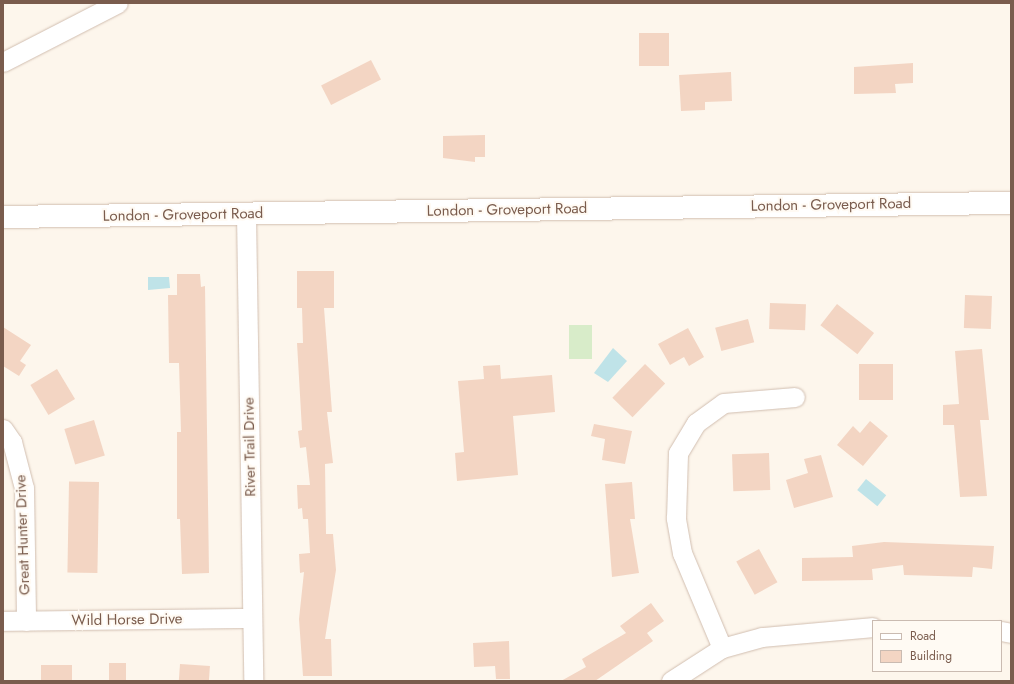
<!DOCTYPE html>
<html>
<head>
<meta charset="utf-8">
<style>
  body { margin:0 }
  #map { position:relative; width:1014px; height:684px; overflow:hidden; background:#fdf6ec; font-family:Jost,sans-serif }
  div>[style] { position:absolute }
  .green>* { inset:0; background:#d8ecc9; transform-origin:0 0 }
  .water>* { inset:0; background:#bfe3e8; transform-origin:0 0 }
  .building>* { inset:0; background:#f3d5c3; transform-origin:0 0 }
  .roads { filter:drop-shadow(0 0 1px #d1beb0) drop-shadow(0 0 1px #d1beb0) }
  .minor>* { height:19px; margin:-9.5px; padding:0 9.5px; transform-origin:9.5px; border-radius:9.5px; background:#fff }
  .secondary>* { height:22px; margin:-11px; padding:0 11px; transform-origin:11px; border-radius:11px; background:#fff }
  span { translate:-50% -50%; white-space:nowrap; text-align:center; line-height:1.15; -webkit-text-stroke:4px #fffaf3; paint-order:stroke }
  .street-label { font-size:15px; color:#7a5c4d }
  .frame { position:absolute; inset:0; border:4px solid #7a5c4d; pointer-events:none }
  .legend { position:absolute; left:872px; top:620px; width:130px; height:52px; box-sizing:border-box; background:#fffaf3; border:1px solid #cabbb1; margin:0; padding:5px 7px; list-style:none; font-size:12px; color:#7a5c4d }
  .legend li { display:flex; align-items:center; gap:8px; height:20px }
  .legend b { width:20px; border:1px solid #cabbb1 }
</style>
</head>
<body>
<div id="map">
  <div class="green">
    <div style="left:569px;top:325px;width:23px;height:34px"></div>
  </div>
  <div class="water">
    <div style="clip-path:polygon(148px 277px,169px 277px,170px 288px,148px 290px)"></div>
    <div style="clip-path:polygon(613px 348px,627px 361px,608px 382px,594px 373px)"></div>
    <div style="left:866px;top:479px;width:26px;height:14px;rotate:39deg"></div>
  </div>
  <div class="building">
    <div style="left:669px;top:33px;width:33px;height:30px;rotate:90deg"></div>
    <div style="left:371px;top:60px;width:22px;height:56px;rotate:63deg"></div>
    <div style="clip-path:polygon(913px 63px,913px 83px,895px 84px,896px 93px,854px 94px,854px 67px)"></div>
    <div style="clip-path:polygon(731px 72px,732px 101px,705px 102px,705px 110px,681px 111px,679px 75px)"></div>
    <div style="clip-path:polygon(485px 135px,485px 157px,475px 157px,475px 162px,443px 158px,443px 136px)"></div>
    <div style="clip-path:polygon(297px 271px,334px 271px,334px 308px,324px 308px,332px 412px,327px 412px,333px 463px,325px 464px,326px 534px,333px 534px,336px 570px,325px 639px,331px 639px,332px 676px,303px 676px,299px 619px,304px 572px,300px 573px,299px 554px,310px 553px,308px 519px,303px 519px,302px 508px,298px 509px,297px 485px,310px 485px,306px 447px,300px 448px,298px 431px,302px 430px,297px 343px,303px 343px,302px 308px,297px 308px)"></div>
    <div style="clip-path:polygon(177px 274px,200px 274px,201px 287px,205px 286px,209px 573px,182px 574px,180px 519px,177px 519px,177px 432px,181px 432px,179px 363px,169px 363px,168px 295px,177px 295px)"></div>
    <div style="left:965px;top:295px;width:27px;height:33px;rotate:2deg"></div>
    <div style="left:770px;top:303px;width:36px;height:26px;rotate:2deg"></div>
    <div style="left:837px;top:304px;width:47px;height:27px;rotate:38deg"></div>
    <div style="left:748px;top:319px;width:24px;height:34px;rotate:75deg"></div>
    <div style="clip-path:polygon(3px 327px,31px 345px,20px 361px,26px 365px,19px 376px,3px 366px)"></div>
    <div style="clip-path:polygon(688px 328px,704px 357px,689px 366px,684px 357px,670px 365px,658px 344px)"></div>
    <div style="clip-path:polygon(982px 349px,989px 420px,980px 420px,987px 496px,960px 497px,954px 425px,943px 425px,943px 405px,959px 404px,955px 351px)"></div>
    <div style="left:645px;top:364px;width:28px;height:47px;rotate:44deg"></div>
    <div style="left:859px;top:364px;width:34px;height:36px"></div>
    <div style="clip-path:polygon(500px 365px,501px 379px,552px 375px,555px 412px,513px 416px,518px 475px,457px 481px,455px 453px,464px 452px,458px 381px,484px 379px,483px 366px)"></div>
    <div style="left:57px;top:369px;width:35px;height:31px;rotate:59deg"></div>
    <div style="left:94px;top:420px;width:37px;height:31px;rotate:73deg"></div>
    <div style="clip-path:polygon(870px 421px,888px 436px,863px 466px,837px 445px,853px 426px,860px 433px)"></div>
    <div style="clip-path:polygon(594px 424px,632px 431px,625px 464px,602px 460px,605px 439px,591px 436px)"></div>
    <div style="left:769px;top:453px;width:37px;height:37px;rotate:88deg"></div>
    <div style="clip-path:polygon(821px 455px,833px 497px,794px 508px,786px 480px,808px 473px,804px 459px)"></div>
    <div style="left:99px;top:482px;width:91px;height:30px;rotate:91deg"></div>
    <div style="clip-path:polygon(632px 482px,635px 519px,630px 519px,639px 573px,612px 577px,605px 484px)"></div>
    <div style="clip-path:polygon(884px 542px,994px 546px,992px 569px,973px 567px,972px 577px,904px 575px,903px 565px,872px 569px,873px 580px,802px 581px,802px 558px,853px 557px,852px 546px)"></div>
    <div style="left:759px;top:549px;width:38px;height:26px;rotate:61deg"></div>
    <div style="clip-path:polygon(651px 603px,664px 621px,647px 633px,653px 641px,595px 681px,561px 681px,586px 667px,582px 659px,626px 633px,620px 626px)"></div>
    <div style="clip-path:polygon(509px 641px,510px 679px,496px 679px,495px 666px,474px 667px,473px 643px)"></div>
    <div style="left:109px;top:663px;width:17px;height:18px"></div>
    <div style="left:180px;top:664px;width:30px;height:17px;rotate:4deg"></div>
    <div style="left:72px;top:665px;width:16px;height:31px;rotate:90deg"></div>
  </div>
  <div class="roads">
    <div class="minor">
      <div style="left:3px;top:62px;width:129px;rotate:-27.2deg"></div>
      <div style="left:246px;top:214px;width:467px;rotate:89.1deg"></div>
      <div style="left:3px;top:429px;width:16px;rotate:55deg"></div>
      <div style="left:12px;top:442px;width:48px;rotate:75.4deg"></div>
      <div style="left:24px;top:488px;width:133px;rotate:89.1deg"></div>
      <div style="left:3px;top:621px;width:249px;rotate:-0.7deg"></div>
      <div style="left:1001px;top:631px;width:10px;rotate:11deg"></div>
      <div style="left:722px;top:648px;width:103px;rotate:-112.8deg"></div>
      <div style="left:682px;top:553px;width:36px;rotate:-100deg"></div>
      <div style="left:676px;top:518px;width:65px;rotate:-88.2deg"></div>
      <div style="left:678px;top:453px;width:35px;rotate:-59deg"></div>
      <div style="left:696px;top:423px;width:34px;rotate:-36deg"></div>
      <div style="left:724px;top:403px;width:71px;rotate:-4.8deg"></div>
      <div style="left:671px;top:681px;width:61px;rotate:-32.9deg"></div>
      <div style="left:722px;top:648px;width:41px;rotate:-15.4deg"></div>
      <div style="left:762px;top:637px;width:111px;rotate:-5.1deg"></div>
    </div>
    <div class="secondary">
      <div style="left:3px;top:217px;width:1008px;rotate:-0.8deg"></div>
    </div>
  </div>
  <div class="street-label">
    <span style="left:831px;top:205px;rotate:-1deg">London - Groveport Road</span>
    <span style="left:507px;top:210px;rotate:-1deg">London - Groveport Road</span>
    <span style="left:183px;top:215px;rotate:-1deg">London - Groveport Road</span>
    <span style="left:250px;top:447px;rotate:-91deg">River Trail Drive</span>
    <span style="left:23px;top:535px;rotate:-92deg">Great Hunter Drive</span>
    <span style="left:127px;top:620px;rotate:-1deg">Wild Horse Drive</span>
  </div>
  <div class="frame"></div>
  <ul class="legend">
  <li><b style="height:5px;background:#fff"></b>Road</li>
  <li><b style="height:11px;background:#f3d5c3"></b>Building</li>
  </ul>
</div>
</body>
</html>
